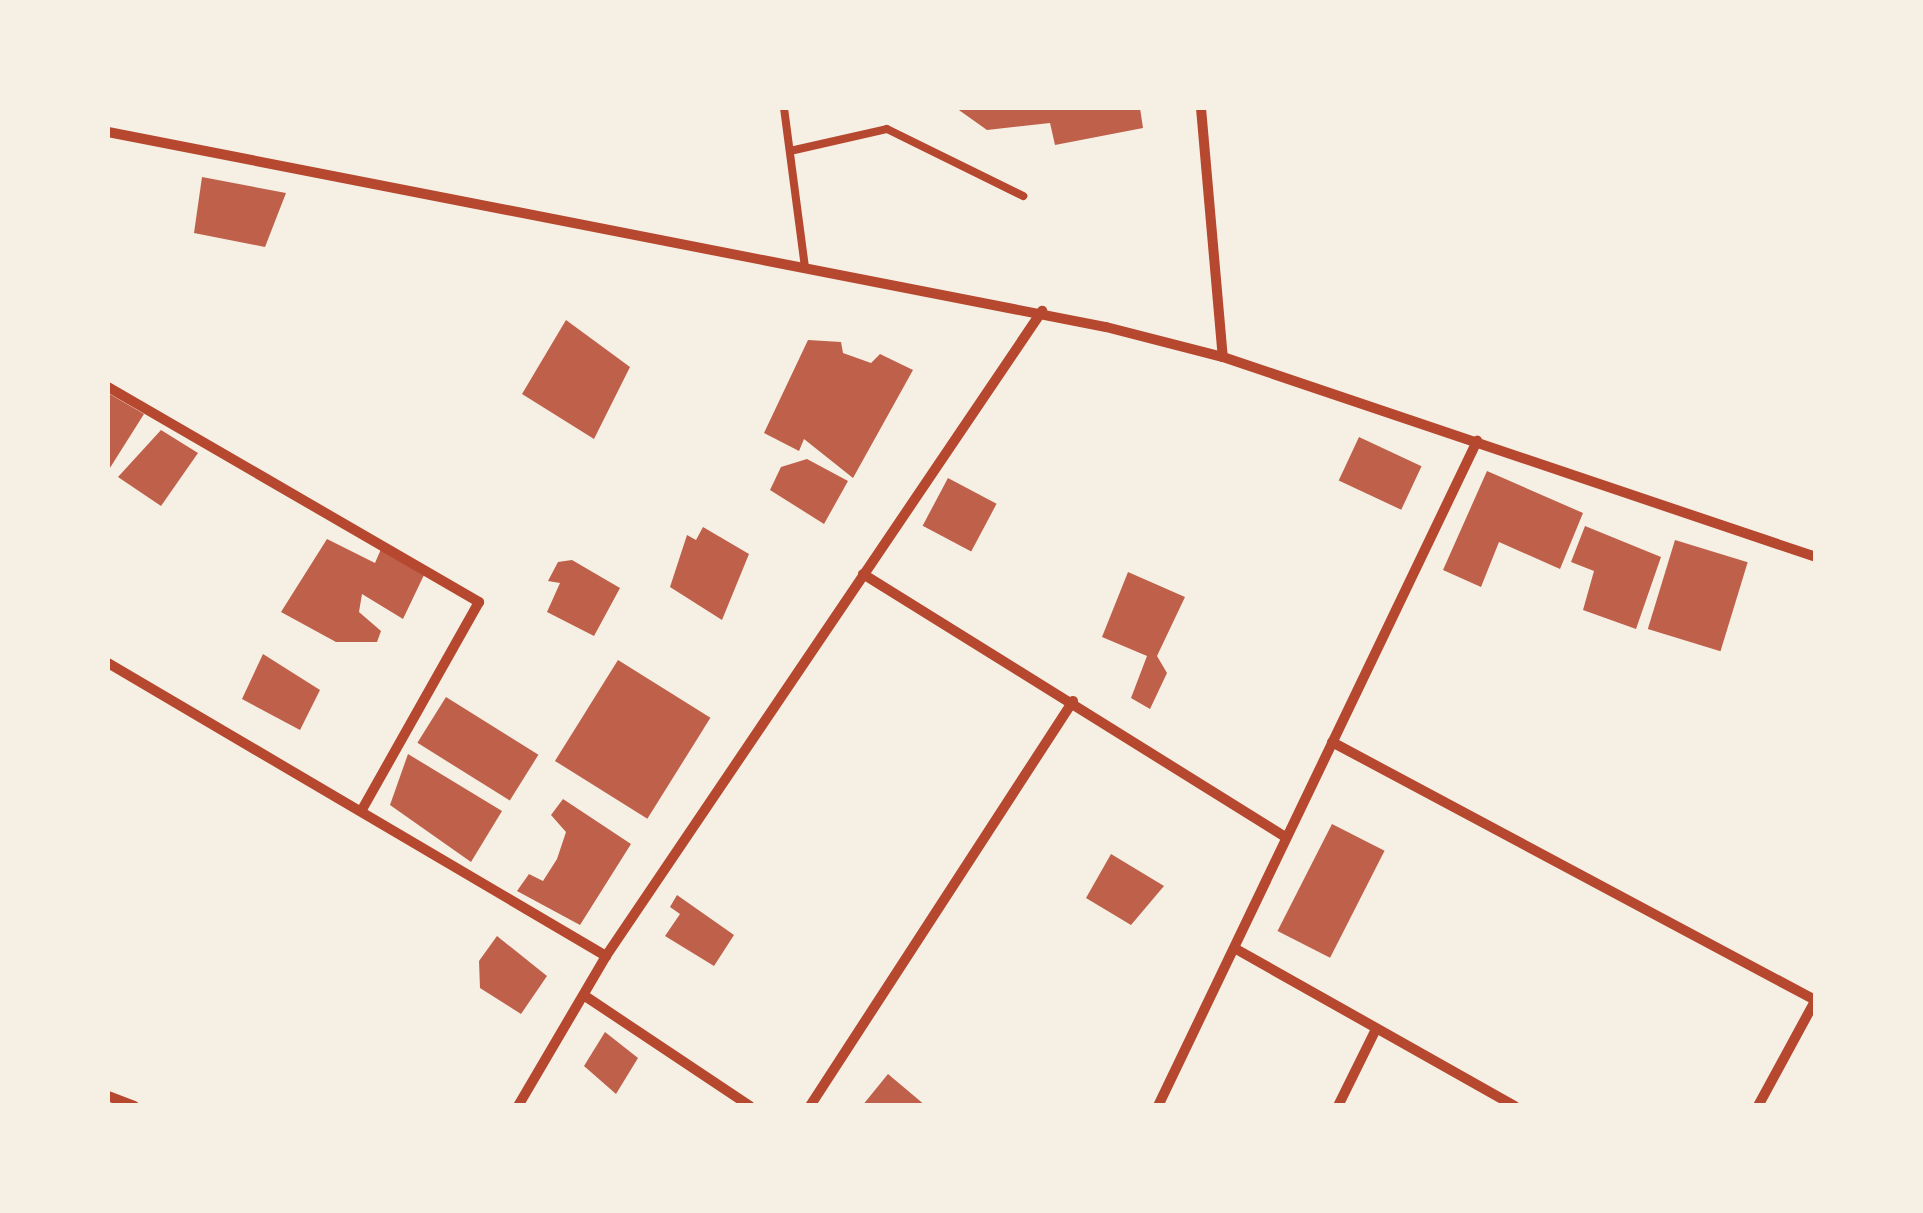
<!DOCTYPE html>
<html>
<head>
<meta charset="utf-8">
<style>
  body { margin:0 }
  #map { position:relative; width:1923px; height:1213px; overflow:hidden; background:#f6efe4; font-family:Barlow,sans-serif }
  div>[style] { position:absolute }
  .building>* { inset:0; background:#bf614a; transform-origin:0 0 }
  .service>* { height:8px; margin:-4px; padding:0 4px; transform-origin:4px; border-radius:4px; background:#b5482f }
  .minor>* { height:10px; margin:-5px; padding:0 5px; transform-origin:5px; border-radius:5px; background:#b5482f }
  span { translate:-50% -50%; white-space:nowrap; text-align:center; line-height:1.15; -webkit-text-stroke:10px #f6efe4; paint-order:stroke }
  .frame { position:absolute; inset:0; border:110px solid #f6efe4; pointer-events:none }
</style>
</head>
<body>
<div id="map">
  <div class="building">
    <div style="clip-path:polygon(956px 108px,1140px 108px,1143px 128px,1055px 145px,1050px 123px,987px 130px)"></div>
    <div style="clip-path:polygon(202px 177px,286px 193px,265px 247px,194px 233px)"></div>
    <div style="clip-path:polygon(566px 320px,630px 367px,594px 439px,522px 394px)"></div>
    <div style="clip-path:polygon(808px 340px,841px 342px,843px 353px,871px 363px,880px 354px,913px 370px,853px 478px,804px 439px,799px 451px,764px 433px)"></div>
    <div style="clip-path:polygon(108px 393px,144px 414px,108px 471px)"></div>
    <div style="clip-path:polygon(161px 430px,198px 453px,161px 506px,118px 477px)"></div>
    <div style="left:1359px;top:437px;width:69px;height:48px;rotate:25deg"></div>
    <div style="clip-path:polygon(807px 459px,848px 481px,824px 524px,770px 490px,781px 467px)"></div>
    <div style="clip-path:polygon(1487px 471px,1583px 513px,1560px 569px,1499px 542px,1481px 587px,1443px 570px)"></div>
    <div style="left:948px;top:478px;width:55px;height:54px;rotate:28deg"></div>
    <div style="clip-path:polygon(1585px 526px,1661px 557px,1636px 629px,1583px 610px,1594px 571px,1571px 562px)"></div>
    <div style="clip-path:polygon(703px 527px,749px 554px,722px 620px,670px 587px,687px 535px,696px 540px)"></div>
    <div style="clip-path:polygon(327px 539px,375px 563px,381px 549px,424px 575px,403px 619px,362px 594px,359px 612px,381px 631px,377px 642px,336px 642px,281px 612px)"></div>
    <div style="left:1675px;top:540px;width:76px;height:93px;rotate:17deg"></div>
    <div style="clip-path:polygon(572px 560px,620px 588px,594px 636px,547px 612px,560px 583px,548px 581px,558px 562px)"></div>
    <div style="clip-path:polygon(1128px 572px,1185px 597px,1157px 656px,1167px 673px,1150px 709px,1131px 698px,1147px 656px,1102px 637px)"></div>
    <div style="clip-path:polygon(263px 654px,320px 690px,300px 730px,242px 699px)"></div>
    <div style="left:618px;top:660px;width:109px;height:119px;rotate:32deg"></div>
    <div style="left:446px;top:697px;width:109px;height:54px;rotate:32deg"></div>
    <div style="clip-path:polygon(408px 754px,502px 811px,471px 862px,390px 805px)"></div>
    <div style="clip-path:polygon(563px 799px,631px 844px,580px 925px,517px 891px,529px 874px,543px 881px,557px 859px,566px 832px,551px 815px)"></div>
    <div style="left:1332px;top:824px;width:59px;height:120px;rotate:27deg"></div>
    <div style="clip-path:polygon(1111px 854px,1164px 886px,1131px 925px,1086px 898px)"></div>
    <div style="clip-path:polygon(677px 895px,734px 935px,714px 966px,665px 936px,680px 914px,670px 907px)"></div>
    <div style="clip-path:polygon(497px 936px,547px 976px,521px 1014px,480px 988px,479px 961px)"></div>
    <div style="clip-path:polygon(605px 1032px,638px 1058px,616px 1094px,584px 1066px)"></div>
    <div style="clip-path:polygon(888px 1074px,926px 1106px,862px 1106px)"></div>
  </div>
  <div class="service">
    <div style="left:784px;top:108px;width:161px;rotate:82.5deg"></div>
    <div style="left:790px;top:151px;width:99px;rotate:-12.8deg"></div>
    <div style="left:887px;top:129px;width:152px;rotate:26.2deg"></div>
  </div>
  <div class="minor">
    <div style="left:1201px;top:108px;width:250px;rotate:85deg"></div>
    <div style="left:108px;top:132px;width:1017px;rotate:11.06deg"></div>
    <div style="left:1106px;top:327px;width:121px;rotate:14.4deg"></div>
    <div style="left:1223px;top:357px;width:626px;rotate:18.64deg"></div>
    <div style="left:108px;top:387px;width:429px;rotate:30.1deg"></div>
    <div style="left:479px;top:602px;width:236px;rotate:119.4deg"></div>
    <div style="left:863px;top:574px;width:497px;rotate:31.9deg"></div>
    <div style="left:108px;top:663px;width:578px;rotate:30.47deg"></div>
    <div style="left:1332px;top:742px;width:548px;rotate:28.11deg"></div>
    <div style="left:1236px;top:949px;width:320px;rotate:29.4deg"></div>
    <div style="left:585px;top:996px;width:198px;rotate:33.7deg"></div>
    <div style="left:108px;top:1096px;width:28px;rotate:21deg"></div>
    <div style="left:518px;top:1106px;width:174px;rotate:-59.6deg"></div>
    <div style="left:606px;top:956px;width:779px;rotate:-55.94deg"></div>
    <div style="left:810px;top:1106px;width:483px;rotate:-57deg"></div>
    <div style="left:1158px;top:1106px;width:738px;rotate:-64.37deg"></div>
    <div style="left:1338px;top:1106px;width:86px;rotate:-63.7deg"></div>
    <div style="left:1758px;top:1106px;width:122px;rotate:-61.5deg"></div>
  </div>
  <div class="frame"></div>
</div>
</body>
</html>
